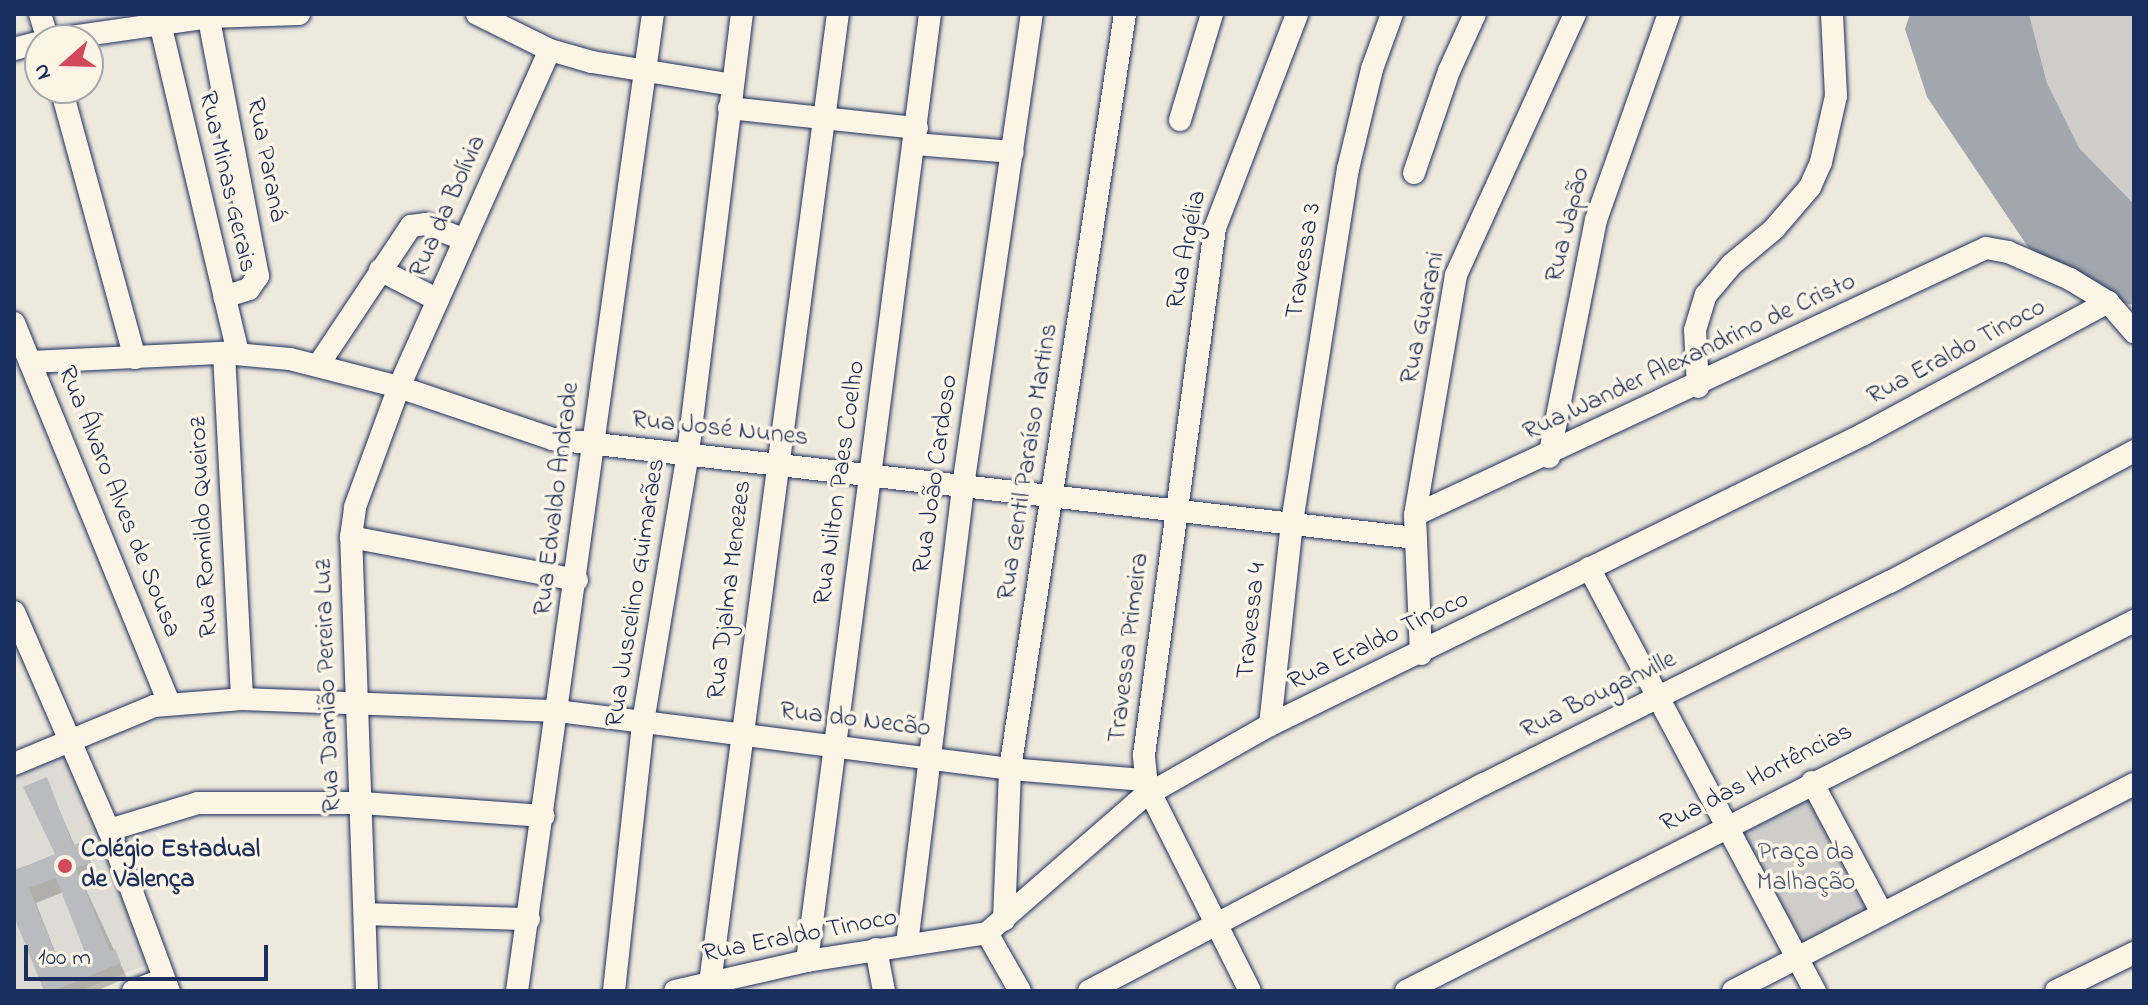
<!DOCTYPE html>
<html>
<head>
<meta charset="utf-8">
<style>
  body { margin:0 }
  #map { position:relative; width:2148px; height:1005px; overflow:hidden; background:#eee9dd; font-family:"Indie Flower",sans-serif }
  div>[style] { position:absolute }
  .built>* { inset:0; background:#dedbd4 }
  .green>* { inset:0; background:#cfcdca; transform-origin:0 0 }
  .water>* { inset:0; background:#a2a7af }
  .shadow>* { inset:0; background:#0003 }
  .building>* { inset:0; background:#babbbe }
  .roads { filter:drop-shadow(0 0 2px #1b2f5e) drop-shadow(0 0 2px #1b2f5e) }
  .minor>* { height:22px; margin:-11px; padding:0 11px; transform-origin:11px; border-radius:11px; background:#fcf5e5 }
  .dots>* { width:22px; height:22px; translate:-50% -50%; box-sizing:border-box; border:4px solid #fcf5e5; border-radius:50% }
  span { translate:-50% -50%; white-space:nowrap; text-align:center; line-height:1.15; -webkit-text-stroke:7px #fcf5e5; paint-order:stroke }
  .street-label { font-size:26px; color:#1b2f5e }
  .poi-label { font-size:26px; color:#1b2f5e; font-weight:700 }
  .left { translate:0 -50%; text-align:left }
  .park-label { font-size:26px; color:#485679 }
  .frame { position:absolute; inset:0; border:16px solid #1b2f5e; pointer-events:none }
  .north { position:absolute; left:24px; top:24px; width:80px; height:80px; box-sizing:border-box; background:#fcf5e5; border:2px solid #a2a6af; border-radius:50%; rotate:250deg; font-size:22px; font-weight:700; line-height:32px; text-align:center; color:#1b2f5e }
  .north::after { content:''; display:block; margin:auto; width:28px; height:36px; background:#d1495b; clip-path:polygon(50% 0,100% 100%,50% 72%,0 100%) }
  .scale { position:absolute; left:24px; top:945px; width:244px; height:36px; box-sizing:border-box; border:4px solid #1b2f5e; border-top:0; padding-left:10px; font-size:24px; line-height:28px; white-space:nowrap; color:#1b2f5e; -webkit-text-stroke:6px #fcf5e5; paint-order:stroke }
</style>
</head>
<body>
<div id="map">
  <div class="built">
    <div style="clip-path:polygon(69px 747px,154px 962px,79px 991px,16px 991px,14px 770px)"></div>
  </div>
  <div class="green">
    <div style="clip-path:polygon(2029px 14px,2134px 14px,2134px 204px,2079px 149px,2047px 83px)"></div>
    <div style="left:1813px;top:792px;width:129px;height:84px;rotate:62deg"></div>
  </div>
  <div class="water">
    <div style="clip-path:polygon(1910px 14px,2029px 14px,2047px 83px,2079px 148px,2134px 204px,2134px 305px,2119px 302px,2028px 247px,1927px 97px,1905px 29px)"></div>
  </div>
  <div class="shadow">
    <div style="clip-path:polygon(evenodd,46px 780px,75px 846px,81px 844px,89px 858px,97px 877px,83px 883px,127px 978px,96px 991px,46px 991px,14px 913px,14px 870px,58px 855px,46px 780px,64px 892px,89px 956px,61px 967px,36px 903px,64px 892px)"></div>
  </div>
  <div class="building">
    <div style="clip-path:polygon(evenodd,47px 777px,73px 845px,82px 842px,90px 863px,76px 868px,110px 951px,115px 949px,121px 963px,53px 991px,44px 991px,14px 917px,14px 871px,55px 854px,23px 787px,47px 777px,56px 878px,86px 955px,60px 966px,29px 888px,56px 878px)"></div>
  </div>
  <div class="roads">
    <div class="minor">
      <div style="left:40px;top:14px;width:27px;rotate:73deg"></div>
      <div style="left:208px;top:14px;width:267px;rotate:79.2deg"></div>
      <div style="left:258px;top:276px;width:16px;rotate:125deg"></div>
      <div style="left:249px;top:289px;width:26px;rotate:162deg"></div>
      <div style="left:477px;top:14px;width:81px;rotate:26.3deg"></div>
      <div style="left:550px;top:50px;width:44px;rotate:15.9deg"></div>
      <div style="left:592px;top:62px;width:142px;rotate:9.3deg"></div>
      <div style="left:160px;top:23px;width:339px;rotate:76.7deg"></div>
      <div style="left:50px;top:40px;width:161px;rotate:-8.2deg"></div>
      <div style="left:209px;top:17px;width:90px;rotate:-1.9deg"></div>
      <div style="left:14px;top:49px;width:27px;rotate:-15deg"></div>
      <div style="left:61px;top:88px;width:280px;rotate:74.7deg"></div>
      <div style="left:729px;top:108px;width:189px;rotate:6.1deg"></div>
      <div style="left:1180px;top:120px;width:111px;rotate:-73.2deg"></div>
      <div style="left:915px;top:144px;width:98px;rotate:4.7deg"></div>
      <div style="left:1414px;top:173px;width:108px;rotate:-71.1deg"></div>
      <div style="left:1449px;top:71px;width:63px;rotate:-65.5deg"></div>
      <div style="left:380px;top:270px;width:65px;rotate:27.3deg"></div>
      <div style="left:14px;top:323px;width:410px;rotate:67.8deg"></div>
      <div style="left:224px;top:353px;width:346px;rotate:87deg"></div>
      <div style="left:30px;top:362px;width:194px;rotate:-2.7deg"></div>
      <div style="left:224px;top:353px;width:66px;rotate:5.2deg"></div>
      <div style="left:290px;top:359px;width:113px;rotate:14.4deg"></div>
      <div style="left:399px;top:387px;width:163px;rotate:18.7deg"></div>
      <div style="left:553px;top:439px;width:868px;rotate:6.55deg"></div>
      <div style="left:319px;top:364px;width:166px;rotate:-56.3deg"></div>
      <div style="left:411px;top:226px;width:14px;rotate:-8deg"></div>
      <div style="left:425px;top:224px;width:43px;rotate:21.8deg"></div>
      <div style="left:1698px;top:387px;width:57px;rotate:-93deg"></div>
      <div style="left:1695px;top:330px;width:37px;rotate:-73deg"></div>
      <div style="left:1706px;top:295px;width:39px;rotate:-50deg"></div>
      <div style="left:1731px;top:265px;width:56px;rotate:-39.9deg"></div>
      <div style="left:1774px;top:229px;width:55px;rotate:-49.4deg"></div>
      <div style="left:1810px;top:187px;width:27px;rotate:-66deg"></div>
      <div style="left:1821px;top:162px;width:68px;rotate:-77.2deg"></div>
      <div style="left:1836px;top:96px;width:82px;rotate:-92.8deg"></div>
      <div style="left:1549px;top:457px;width:242px;rotate:-78.8deg"></div>
      <div style="left:1596px;top:220px;width:219px;rotate:-70.5deg"></div>
      <div style="left:1415px;top:515px;width:630px;rotate:-25.06deg"></div>
      <div style="left:1986px;top:248px;width:22px;rotate:10deg"></div>
      <div style="left:2008px;top:252px;width:68px;rotate:23.5deg"></div>
      <div style="left:2070px;top:279px;width:44px;rotate:31.2deg"></div>
      <div style="left:2108px;top:302px;width:40px;rotate:49deg"></div>
      <div style="left:351px;top:537px;width:230px;rotate:10.8deg"></div>
      <div style="left:1589px;top:568px;width:480px;rotate:61.9deg"></div>
      <div style="left:14px;top:612px;width:238px;rotate:66.5deg"></div>
      <div style="left:109px;top:830px;width:172px;rotate:69.6deg"></div>
      <div style="left:1421px;top:654px;width:139px;rotate:-92.5deg"></div>
      <div style="left:1415px;top:515px;width:243px;rotate:-80.3deg"></div>
      <div style="left:1456px;top:275px;width:287px;rotate:-65.5deg"></div>
      <div style="left:1270px;top:725px;width:204px;rotate:-83.8deg"></div>
      <div style="left:1292px;top:522px;width:357px;rotate:-81deg"></div>
      <div style="left:1348px;top:169px;width:103px;rotate:-76.5deg"></div>
      <div style="left:1372px;top:69px;width:59px;rotate:-70deg"></div>
      <div style="left:14px;top:764px;width:152px;rotate:-22.5deg"></div>
      <div style="left:154px;top:706px;width:88px;rotate:-4.5deg"></div>
      <div style="left:242px;top:699px;width:316px;rotate:2.2deg"></div>
      <div style="left:558px;top:711px;width:456px;rotate:7.3deg"></div>
      <div style="left:1010px;top:769px;width:135px;rotate:4.7deg"></div>
      <div style="left:1812px;top:782px;width:149px;rotate:61.9deg"></div>
      <div style="left:109px;top:830px;width:93px;rotate:-16.9deg"></div>
      <div style="left:198px;top:803px;width:164px"></div>
      <div style="left:362px;top:803px;width:182px;rotate:4.1deg"></div>
      <div style="left:366px;top:914px;width:163px;rotate:1.8deg"></div>
      <div style="left:1004px;top:920px;width:151px;rotate:-87.7deg"></div>
      <div style="left:1010px;top:769px;width:764px;rotate:-81.34deg"></div>
      <div style="left:987px;top:933px;width:67px;rotate:60.4deg"></div>
      <div style="left:907px;top:944px;width:461px;rotate:-83deg"></div>
      <div style="left:963px;top:486px;width:477px;rotate:-81.7deg"></div>
      <div style="left:876px;top:949px;width:43px;rotate:79.2deg"></div>
      <div style="left:807px;top:961px;width:955px;rotate:-82.6deg"></div>
      <div style="left:710px;top:983px;width:977px;rotate:-82.48deg"></div>
      <div style="left:133px;top:991px;width:33px;rotate:-21deg"></div>
      <div style="left:367px;top:991px;width:454px;rotate:-92deg"></div>
      <div style="left:351px;top:537px;width:30px;rotate:-82deg"></div>
      <div style="left:355px;top:507px;width:128px;rotate:-69.9deg"></div>
      <div style="left:399px;top:387px;width:369px;rotate:-65.9deg"></div>
      <div style="left:517px;top:991px;width:986px;rotate:-82.08deg"></div>
      <div style="left:614px;top:991px;width:271px;rotate:-83.8deg"></div>
      <div style="left:643px;top:722px;width:273px;rotate:-80.5deg"></div>
      <div style="left:688px;top:453px;width:442px;rotate:-83deg"></div>
      <div style="left:675px;top:991px;width:135px;rotate:-12.8deg"></div>
      <div style="left:807px;top:961px;width:182px;rotate:-8.8deg"></div>
      <div style="left:987px;top:933px;width:207px;rotate:-41.1deg"></div>
      <div style="left:1143px;top:797px;width:146px;rotate:-29.6deg"></div>
      <div style="left:1270px;top:725px;width:659px;rotate:-26.1deg"></div>
      <div style="left:1862px;top:435px;width:280px;rotate:-28.4deg"></div>
      <div style="left:1089px;top:991px;width:446px;rotate:-27.7deg"></div>
      <div style="left:1484px;top:784px;width:453px;rotate:-26.5deg"></div>
      <div style="left:1890px;top:582px;width:277px;rotate:-28.2deg"></div>
      <div style="left:1250px;top:991px;width:229px;rotate:-116.7deg"></div>
      <div style="left:1147px;top:786px;width:31px;rotate:-96deg"></div>
      <div style="left:1144px;top:755px;width:532px;rotate:-82.33deg"></div>
      <div style="left:1215px;top:228px;width:229px;rotate:-69deg"></div>
      <div style="left:1406px;top:991px;width:817px;rotate:-26.94deg"></div>
      <div style="left:1733px;top:991px;width:451px;rotate:-27.3deg"></div>
      <div style="left:2056px;top:991px;width:87px;rotate:-26deg"></div>
    </div>
  </div>
  <div class="dots">
    <div style="left:65px;top:866px;background:#d1495b"></div>
  </div>
  <div class="street-label">
    <span style="left:265px;top:160px;rotate:79deg">Rua Paraná</span>
    <span style="left:226px;top:182px;rotate:77deg">Rua Minas Gerais</span>
    <span style="left:449px;top:207px;rotate:-66deg">Rua da Bolívia</span>
    <span style="left:1569px;top:225px;rotate:-76deg">Rua Japão</span>
    <span style="left:1188px;top:250px;rotate:-79deg">Rua Argélia</span>
    <span style="left:1305px;top:261px;rotate:-81deg">Travessa 3</span>
    <span style="left:1424px;top:318px;rotate:-78deg">Rua Guarani</span>
    <span style="left:1957px;top:353px;rotate:-28deg">Rua Eraldo Tinoco</span>
    <span style="left:1690px;top:358px;rotate:-25deg">Rua Wander Alexandrino de Cristo</span>
    <span style="left:720px;top:430px;rotate:6deg">Rua José Nunes</span>
    <span style="left:1029px;top:462px;rotate:-81deg">Rua Gentil Paraíso Martins</span>
    <span style="left:937px;top:474px;rotate:-82deg">Rua João Cardoso</span>
    <span style="left:841px;top:483px;rotate:-82deg">Rua Nilton Paes Coelho</span>
    <span style="left:558px;top:499px;rotate:-83deg">Rua Edvaldo Andrade</span>
    <span style="left:118px;top:502px;rotate:68deg">Rua Álvaro Alves de Sousa</span>
    <span style="left:205px;top:527px;rotate:-93deg">Rua Romildo Queiroz</span>
    <span style="left:731px;top:590px;rotate:-83deg">Rua Djalma Menezes</span>
    <span style="left:637px;top:593px;rotate:-81deg">Rua Juscelino Guimarães</span>
    <span style="left:1253px;top:621px;rotate:-84deg">Travessa 4</span>
    <span style="left:1379px;top:642px;rotate:-26deg">Rua Eraldo Tinoco</span>
    <span style="left:1130px;top:648px;rotate:-83deg">Travessa Primeira</span>
    <span style="left:329px;top:686px;rotate:-92deg">Rua Damião Pereira Luz</span>
    <span style="left:1599px;top:696px;rotate:-26deg">Rua Bouganville</span>
    <span style="left:855px;top:721px;rotate:7deg">Rua do Necão</span>
    <span style="left:1757px;top:779px;rotate:-27deg">Rua das Hortências</span>
    <span style="left:800px;top:937px;rotate:-11deg">Rua Eraldo Tinoco</span>
  </div>
  <div class="poi-label">
    <span class="left" style="left:81px;top:866px">Colégio Estadual<br>de Valença</span>
  </div>
  <div class="park-label">
    <span style="left:1806px;top:869px">Praça da<br>Malhação</span>
  </div>
  <div class="frame"></div>
  <div class="north">N</div>
  <div class="scale">100 m</div>
</div>
</body>
</html>
